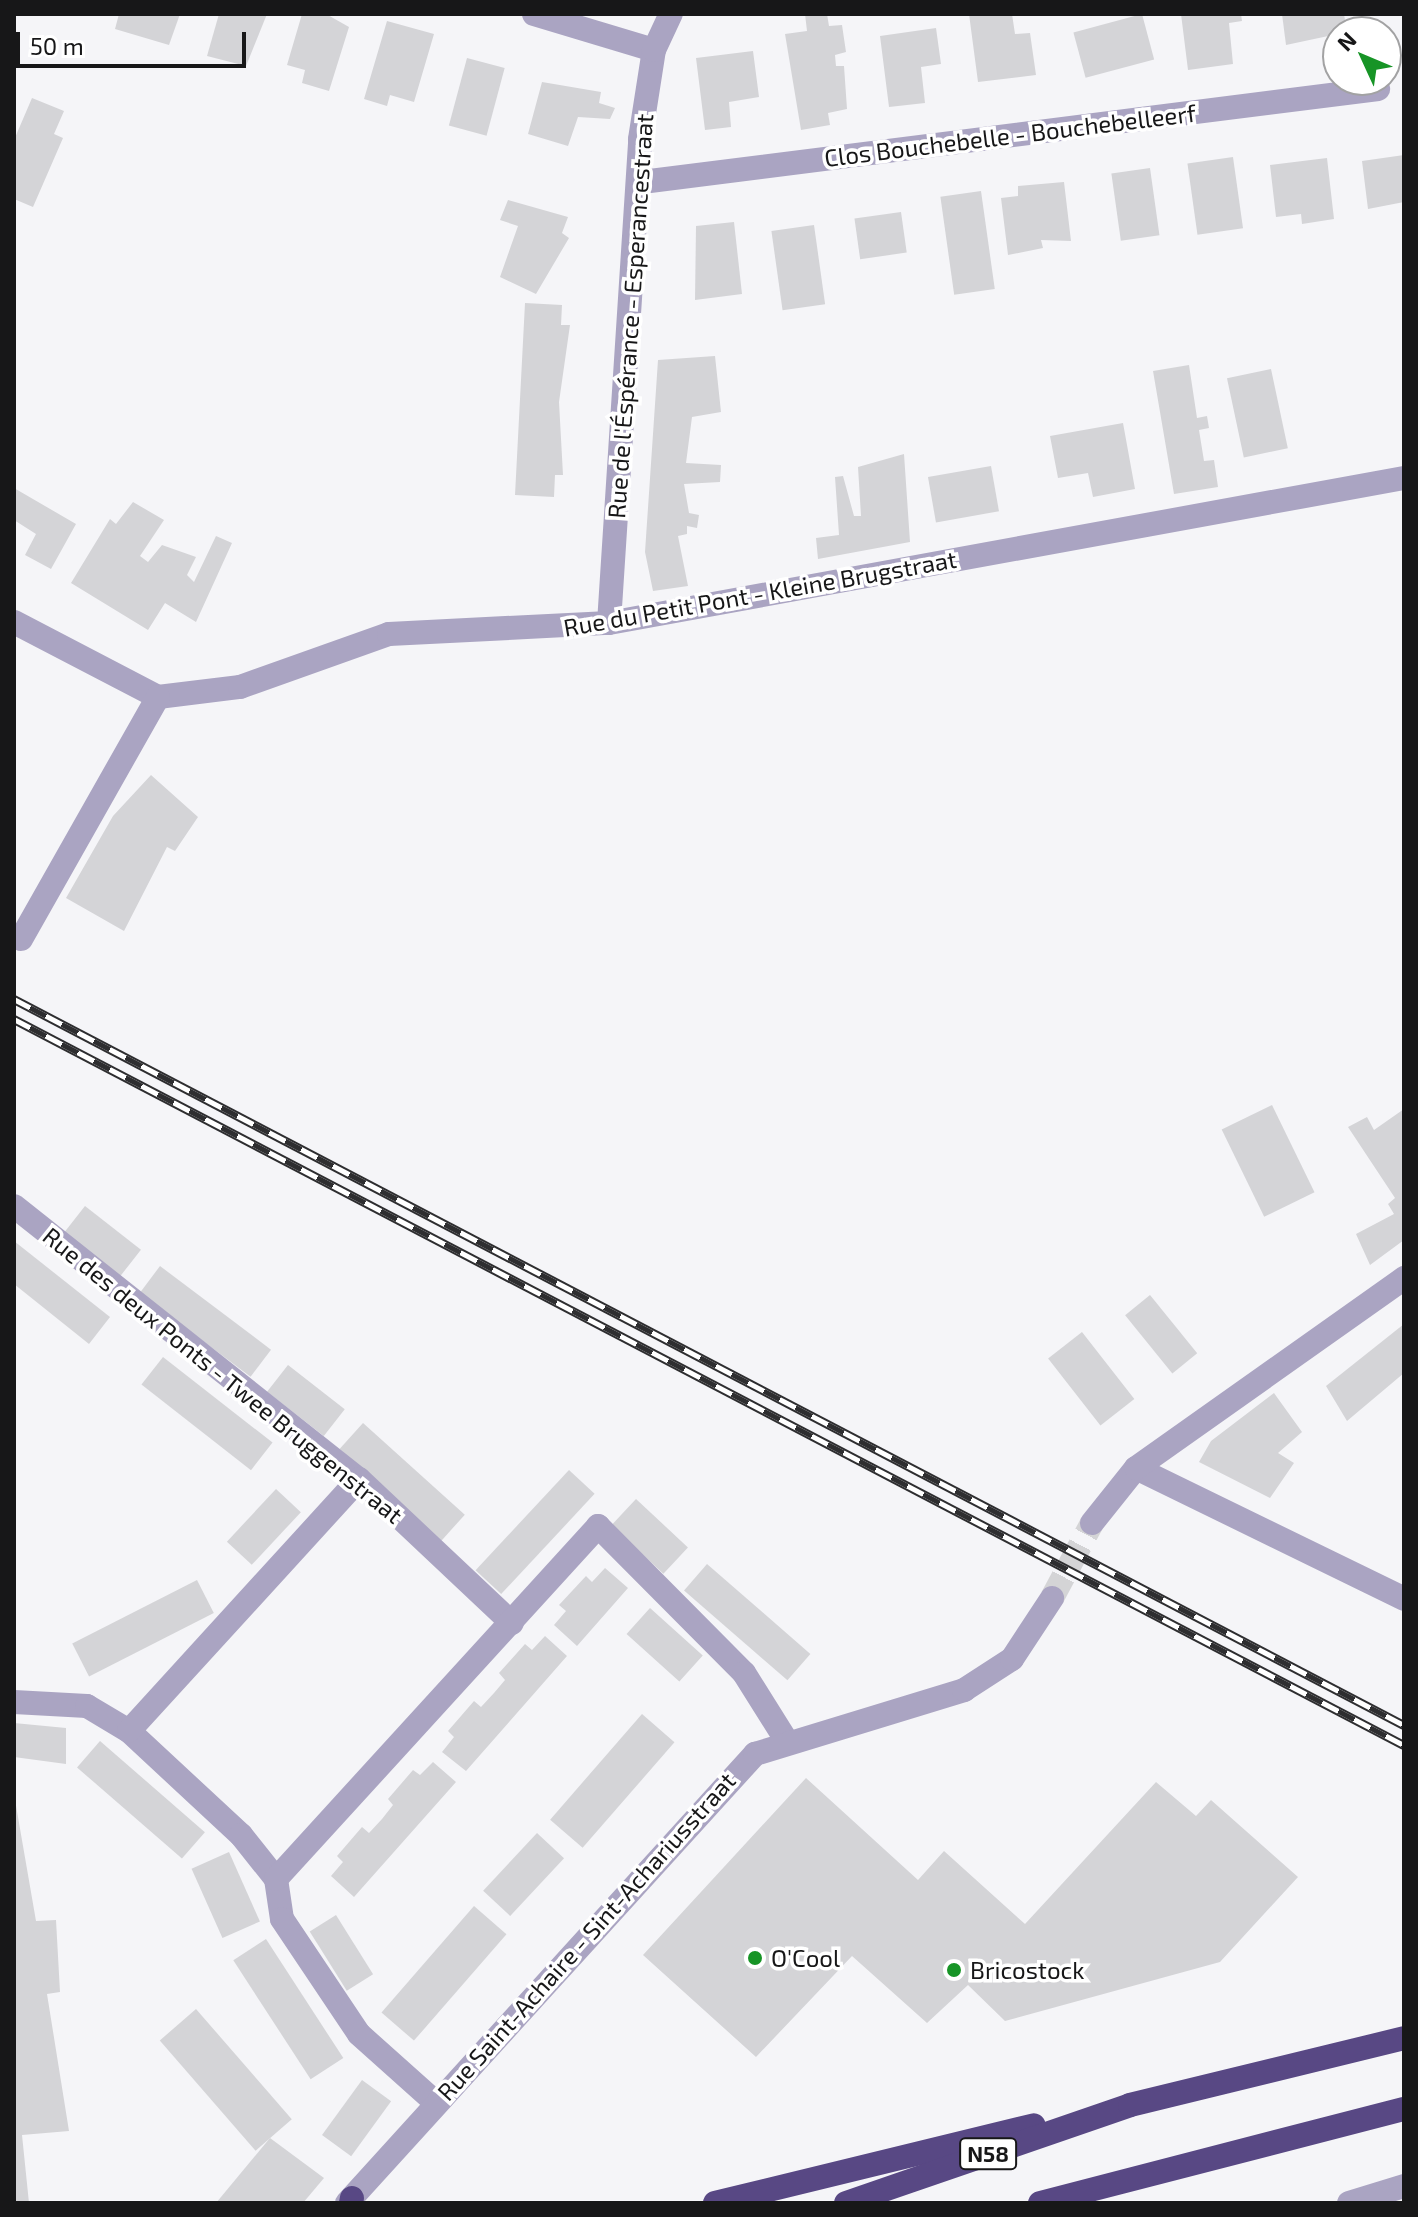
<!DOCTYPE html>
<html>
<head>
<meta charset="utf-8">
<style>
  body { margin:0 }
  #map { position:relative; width:1418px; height:2217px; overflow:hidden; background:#f5f5f8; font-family:"Exo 2",sans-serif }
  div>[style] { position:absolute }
  .building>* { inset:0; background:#d4d4d7; transform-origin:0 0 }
  .minor-tunnel>* { height:24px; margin-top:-12px; transform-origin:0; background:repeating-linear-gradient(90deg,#d4d4d6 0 24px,transparent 0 36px) }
  .minor>* { height:24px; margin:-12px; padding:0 12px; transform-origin:12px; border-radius:12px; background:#aaa4c2 }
  .highway>* { height:24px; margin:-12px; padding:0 12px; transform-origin:12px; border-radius:12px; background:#584884 }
  .rail>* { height:9px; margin-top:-4.5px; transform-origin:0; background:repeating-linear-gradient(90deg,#fff 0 18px,#2e2e30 0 36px); box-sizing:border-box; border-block:2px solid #2e2e30 }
  .dots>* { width:22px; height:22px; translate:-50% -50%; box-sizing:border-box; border:4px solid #fff; border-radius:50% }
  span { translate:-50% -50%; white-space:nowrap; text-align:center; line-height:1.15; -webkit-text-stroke:7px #fff; paint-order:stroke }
  .shield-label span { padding:2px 6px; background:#fff; border:2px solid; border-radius:6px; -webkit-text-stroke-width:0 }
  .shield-label { font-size:22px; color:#171718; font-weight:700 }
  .street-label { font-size:24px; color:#171718 }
  .poi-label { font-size:24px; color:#171718 }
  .left { translate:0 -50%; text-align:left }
  .frame { position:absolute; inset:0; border:16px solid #171718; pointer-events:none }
  .north { position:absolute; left:1322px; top:16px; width:80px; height:80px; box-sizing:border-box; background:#fff; border:2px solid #a2a2a3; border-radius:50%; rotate:314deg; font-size:22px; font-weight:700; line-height:32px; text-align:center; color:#171718 }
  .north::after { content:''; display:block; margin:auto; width:28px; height:36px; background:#179426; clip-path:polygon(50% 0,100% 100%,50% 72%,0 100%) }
  .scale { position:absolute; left:16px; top:32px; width:230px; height:36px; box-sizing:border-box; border:4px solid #171718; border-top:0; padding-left:10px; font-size:24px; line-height:28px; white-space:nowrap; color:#171718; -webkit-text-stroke:6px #fff; paint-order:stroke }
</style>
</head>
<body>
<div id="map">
  <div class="building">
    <div style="clip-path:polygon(119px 14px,180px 14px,169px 45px,115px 29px)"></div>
    <div style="clip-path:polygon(219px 14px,267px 14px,246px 66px,207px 56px)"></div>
    <div style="clip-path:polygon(302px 14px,326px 14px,349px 27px,329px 91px,302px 83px,305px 70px,287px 65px)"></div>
    <div style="clip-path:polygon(805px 14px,827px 14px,829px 26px,842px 25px,846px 52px,835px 55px,836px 66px,844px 66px,847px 109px,828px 113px,830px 125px,801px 130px,785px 34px,807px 31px)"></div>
    <div style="clip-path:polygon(969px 14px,1012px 14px,1015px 34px,1030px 33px,1036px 75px,978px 82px)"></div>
    <div style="left:1142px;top:14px;width:47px;height:71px;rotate:75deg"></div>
    <div style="clip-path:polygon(1181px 14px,1241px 14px,1242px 21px,1229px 23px,1233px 64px,1188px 70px)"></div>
    <div style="clip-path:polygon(1282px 14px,1344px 14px,1347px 32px,1286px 45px)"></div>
    <div style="clip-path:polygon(387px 21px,434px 34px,414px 102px,390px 95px,387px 106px,364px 99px)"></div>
    <div style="clip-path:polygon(936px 28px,941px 64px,921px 67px,925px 103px,889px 107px,880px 36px)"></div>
    <div style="clip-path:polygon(753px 51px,759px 97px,729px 102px,731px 127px,705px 130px,696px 58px)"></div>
    <div style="left:467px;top:58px;width:39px;height:70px;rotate:15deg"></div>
    <div style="clip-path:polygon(542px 82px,601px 92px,599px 103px,615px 108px,610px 119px,578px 117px,568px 146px,528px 134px)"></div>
    <div style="clip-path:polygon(32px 98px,64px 111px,54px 134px,63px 138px,33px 207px,14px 199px,14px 140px)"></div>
    <div style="clip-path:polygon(1404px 155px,1404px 202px,1368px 209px,1362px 161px)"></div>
    <div style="left:1233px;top:157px;width:72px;height:46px;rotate:82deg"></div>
    <div style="clip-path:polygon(1327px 158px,1334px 219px,1302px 224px,1301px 214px,1276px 217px,1270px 165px)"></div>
    <div style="left:1150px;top:168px;width:68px;height:39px;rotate:82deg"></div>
    <div style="clip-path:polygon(1064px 182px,1071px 241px,1041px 240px,1043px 248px,1008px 255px,1001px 198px,1018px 196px,1018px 186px)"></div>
    <div style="left:981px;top:191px;width:99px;height:41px;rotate:82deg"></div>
    <div style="clip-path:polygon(508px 200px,568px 217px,562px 233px,569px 238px,536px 294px,500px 277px,518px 226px,500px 220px)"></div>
    <div style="left:901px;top:212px;width:41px;height:47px;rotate:82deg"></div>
    <div style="clip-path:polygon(734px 222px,742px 294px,695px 300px,696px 226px)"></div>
    <div style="left:814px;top:225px;width:80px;height:43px;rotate:82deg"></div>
    <div style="clip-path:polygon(525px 303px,562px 305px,561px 325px,570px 325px,559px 402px,563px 475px,555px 475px,554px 497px,515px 495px)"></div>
    <div style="clip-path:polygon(715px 356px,721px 412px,692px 417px,686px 463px,721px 465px,720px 482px,684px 484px,689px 513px,699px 515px,697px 528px,687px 526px,687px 534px,678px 536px,688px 586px,653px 591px,645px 552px,658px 360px)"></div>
    <div style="clip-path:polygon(1189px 365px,1197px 418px,1207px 416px,1209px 428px,1199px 430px,1204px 461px,1214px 460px,1218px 487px,1174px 494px,1153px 371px)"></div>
    <div style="left:1271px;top:369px;width:81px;height:45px;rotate:78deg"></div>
    <div style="clip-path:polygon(1123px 423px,1135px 489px,1093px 497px,1088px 473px,1058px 478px,1050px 436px)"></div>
    <div style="clip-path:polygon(904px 454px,910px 542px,818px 559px,816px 538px,839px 535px,835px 477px,843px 476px,854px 516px,861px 516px,858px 467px)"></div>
    <div style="left:991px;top:466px;width:46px;height:64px;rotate:80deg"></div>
    <div style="clip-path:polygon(14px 488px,76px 524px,51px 569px,25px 555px,36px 534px,14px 520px)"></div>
    <div style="clip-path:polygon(133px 502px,164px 520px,140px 556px,148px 562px,162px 545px,196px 557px,187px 575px,194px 582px,216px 536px,232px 543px,196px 622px,165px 603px,148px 630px,71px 583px,110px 519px,116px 524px)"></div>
    <div style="clip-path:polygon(151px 775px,198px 817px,175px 851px,167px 847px,124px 931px,66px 898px,113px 816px)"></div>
    <div style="left:1272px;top:1105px;width:97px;height:56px;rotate:64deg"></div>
    <div style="clip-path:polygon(1404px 1109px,1404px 1240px,1370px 1265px,1356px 1234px,1394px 1214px,1388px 1204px,1395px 1198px,1348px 1127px,1367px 1117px,1374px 1130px)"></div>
    <div style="left:85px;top:1206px;width:71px;height:35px;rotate:38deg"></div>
    <div style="clip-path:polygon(14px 1241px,110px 1317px,89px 1344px,14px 1284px)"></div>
    <div style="left:160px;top:1266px;width:139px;height:34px;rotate:37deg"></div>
    <div style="left:1150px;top:1295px;width:75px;height:32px;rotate:51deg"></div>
    <div style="clip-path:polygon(1404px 1324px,1404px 1373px,1347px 1421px,1326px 1386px)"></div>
    <div style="left:1082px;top:1332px;width:85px;height:43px;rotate:52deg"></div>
    <div style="left:163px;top:1357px;width:139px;height:35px;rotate:38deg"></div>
    <div style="left:288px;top:1365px;width:72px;height:34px;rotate:38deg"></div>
    <div style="clip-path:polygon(1274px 1393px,1302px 1432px,1278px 1453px,1294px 1463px,1270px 1498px,1199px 1462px,1211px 1441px)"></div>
    <div style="left:363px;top:1423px;width:137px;height:35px;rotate:42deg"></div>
    <div style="left:569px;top:1470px;width:35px;height:137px;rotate:43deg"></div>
    <div style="left:276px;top:1489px;width:34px;height:72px;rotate:43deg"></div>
    <div style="left:636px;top:1499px;width:71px;height:36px;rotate:43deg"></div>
    <div style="left:707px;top:1564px;width:137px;height:35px;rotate:41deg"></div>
    <div style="clip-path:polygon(605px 1568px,628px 1588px,577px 1646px,554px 1625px,566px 1611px,559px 1605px,586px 1576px,592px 1582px)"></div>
    <div style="left:197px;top:1580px;width:37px;height:140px;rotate:63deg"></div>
    <div style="left:650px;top:1608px;width:71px;height:35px;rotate:42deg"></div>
    <div style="clip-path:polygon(545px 1636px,567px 1656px,466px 1771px,442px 1752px,454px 1737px,448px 1731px,474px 1701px,481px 1707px,494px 1693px,505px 1680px,499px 1673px,525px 1644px,532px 1650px)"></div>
    <div style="left:642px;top:1714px;width:43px;height:140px;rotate:41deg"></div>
    <div style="clip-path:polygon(14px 1723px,66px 1728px,66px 1764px,14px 1757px)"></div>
    <div style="left:100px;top:1741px;width:139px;height:35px;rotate:41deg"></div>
    <div style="clip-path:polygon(433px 1762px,456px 1782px,354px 1897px,331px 1876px,343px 1862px,337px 1856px,362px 1827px,369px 1833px,382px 1819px,393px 1805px,388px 1799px,413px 1770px,420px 1775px)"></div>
    <div style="clip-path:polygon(806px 1778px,918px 1880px,944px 1851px,1025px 1924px,1156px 1782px,1196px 1816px,1211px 1800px,1298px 1877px,1220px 1962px,1005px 2021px,968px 1985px,927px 2023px,852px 1956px,756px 2057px,643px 1955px)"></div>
    <div style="clip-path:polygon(14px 1794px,36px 1921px,56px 1920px,60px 1992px,47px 1994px,69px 2131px,22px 2135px,29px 2203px,14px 2203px)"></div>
    <div style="left:537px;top:1833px;width:37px;height:79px;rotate:43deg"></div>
    <div style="left:229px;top:1852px;width:76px;height:41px;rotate:66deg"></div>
    <div style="left:474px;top:1906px;width:43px;height:141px;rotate:41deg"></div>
    <div style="left:336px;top:1915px;width:70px;height:31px;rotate:58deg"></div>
    <div style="left:266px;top:1939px;width:142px;height:39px;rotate:57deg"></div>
    <div style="left:196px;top:2009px;width:146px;height:48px;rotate:49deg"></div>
    <div style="left:362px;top:2080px;width:36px;height:68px;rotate:36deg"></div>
    <div style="clip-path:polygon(270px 2138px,324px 2178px,303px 2203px,216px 2203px)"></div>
  </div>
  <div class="minor-tunnel">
    <div style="left:1052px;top:1598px;width:85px;rotate:-61.9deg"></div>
  </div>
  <div class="minor">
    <div style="left:534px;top:14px;width:125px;rotate:16.7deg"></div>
    <div style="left:642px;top:182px;width:742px;rotate:-7.2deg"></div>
    <div style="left:14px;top:622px;width:162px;rotate:27.5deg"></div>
    <div style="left:609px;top:623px;width:485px;rotate:-86.3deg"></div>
    <div style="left:640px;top:139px;width:90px;rotate:-81.1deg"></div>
    <div style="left:654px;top:50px;width:40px;rotate:-65deg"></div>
    <div style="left:158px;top:697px;width:83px;rotate:-7deg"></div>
    <div style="left:240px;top:687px;width:158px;rotate:-19.6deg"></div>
    <div style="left:389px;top:634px;width:220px;rotate:-2.9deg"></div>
    <div style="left:609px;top:623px;width:808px;rotate:-10.34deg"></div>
    <div style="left:21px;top:939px;width:278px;rotate:-60.5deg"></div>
    <div style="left:14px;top:1206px;width:440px;rotate:38.4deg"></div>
    <div style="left:359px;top:1479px;width:210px;rotate:43.3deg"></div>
    <div style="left:1136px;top:1468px;width:298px;rotate:26deg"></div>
    <div style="left:1092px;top:1523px;width:70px;rotate:-51.3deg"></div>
    <div style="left:1136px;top:1468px;width:329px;rotate:-35.3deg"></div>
    <div style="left:14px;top:1702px;width:73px;rotate:3.1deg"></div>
    <div style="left:87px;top:1706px;width:49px;rotate:30.8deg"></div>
    <div style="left:129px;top:1731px;width:153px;rotate:42.9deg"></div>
    <div style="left:241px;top:1835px;width:56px;rotate:51.5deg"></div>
    <div style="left:276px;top:1879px;width:40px;rotate:81.5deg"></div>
    <div style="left:282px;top:1919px;width:138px;rotate:56.2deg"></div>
    <div style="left:359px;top:2034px;width:102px;rotate:41.8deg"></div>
    <div style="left:129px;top:1731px;width:341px;rotate:-47.6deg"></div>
    <div style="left:276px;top:1879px;width:478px;rotate:-47.6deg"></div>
    <div style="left:598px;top:1526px;width:207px;rotate:45.2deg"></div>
    <div style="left:744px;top:1673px;width:79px;rotate:57.9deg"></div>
    <div style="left:347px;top:2203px;width:607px;rotate:-47.74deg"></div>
    <div style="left:755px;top:1754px;width:219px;rotate:-17deg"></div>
    <div style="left:964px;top:1690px;width:57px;rotate:-32.9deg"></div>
    <div style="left:1012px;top:1659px;width:73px;rotate:-56.7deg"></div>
    <div style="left:1349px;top:2203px;width:58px;rotate:-17.2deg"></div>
  </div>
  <div class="highway">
    <div style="left:351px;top:2203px;width:5px;rotate:-79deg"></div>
    <div style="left:715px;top:2203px;width:328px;rotate:-13.7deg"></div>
    <div style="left:846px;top:2203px;width:300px;rotate:-19deg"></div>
    <div style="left:1130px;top:2105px;width:282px;rotate:-13.7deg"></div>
    <div style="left:1040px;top:2203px;width:376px;rotate:-14.5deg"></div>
  </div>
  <div class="rail">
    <div style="left:14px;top:999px;width:1568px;rotate:27.58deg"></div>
    <div style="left:14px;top:1019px;width:1568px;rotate:27.58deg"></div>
  </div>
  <div class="dots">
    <div style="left:755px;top:1958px;background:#179426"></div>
    <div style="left:954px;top:1970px;background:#179426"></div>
  </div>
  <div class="shield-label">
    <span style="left:988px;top:2154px">N58</span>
  </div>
  <div class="street-label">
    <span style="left:1010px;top:135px;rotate:-7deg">Clos Bouchebelle - Bouchebelleerf</span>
    <span style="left:630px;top:316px;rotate:-86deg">Rue de l'Éspérance - Esperancestraat</span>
    <span style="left:760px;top:593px;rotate:-10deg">Rue du Petit Pont - Kleine Brugstraat</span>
    <span style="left:223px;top:1375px;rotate:39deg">Rue des deux Ponts - Twee Bruggenstraat</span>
    <span style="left:586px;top:1936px;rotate:-48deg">Rue Saint-Achaire - Sint-Achariusstraat</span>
  </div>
  <div class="poi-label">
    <span class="left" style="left:771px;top:1958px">O'Cool</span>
    <span class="left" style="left:970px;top:1970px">Bricostock</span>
  </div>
  <div class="frame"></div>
  <div class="north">N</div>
  <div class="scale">50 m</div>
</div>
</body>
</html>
